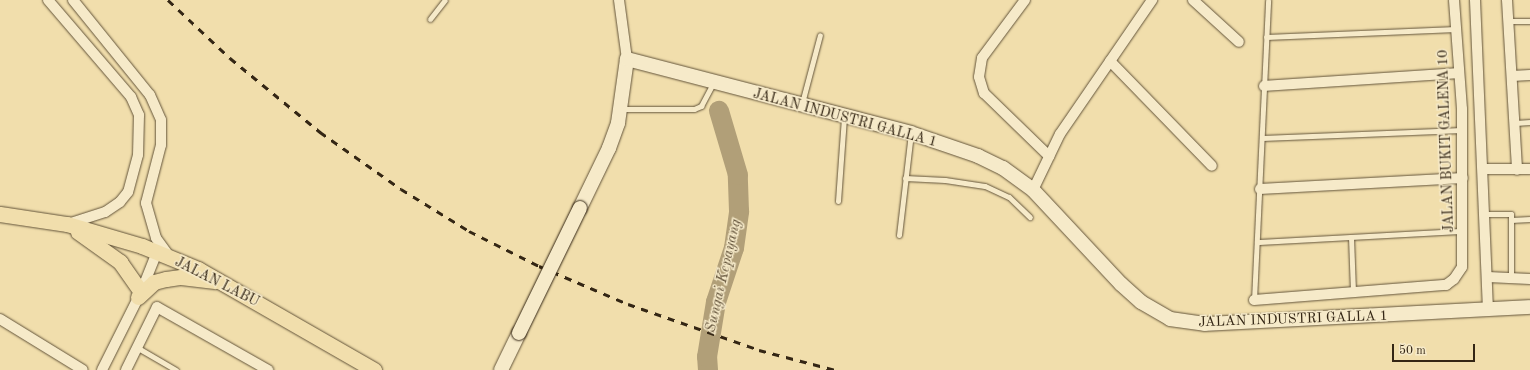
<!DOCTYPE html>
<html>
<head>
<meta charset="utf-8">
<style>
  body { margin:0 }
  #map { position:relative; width:1530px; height:370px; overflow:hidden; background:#f1deac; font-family:"Old Standard TT",serif }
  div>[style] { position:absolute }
  .river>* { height:20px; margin:-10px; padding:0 10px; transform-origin:10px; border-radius:10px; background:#b19f78 }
  .roads { filter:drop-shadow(0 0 1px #63543a) drop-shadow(0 0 1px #63543a) }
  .service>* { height:5px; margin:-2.5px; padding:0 2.5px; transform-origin:2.5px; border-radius:2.5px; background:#f6eac9 }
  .minor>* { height:10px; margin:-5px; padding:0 5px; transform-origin:5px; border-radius:5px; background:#f6eac9 }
  .secondary>* { height:14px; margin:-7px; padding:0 7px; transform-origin:7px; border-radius:7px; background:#f6eac9 }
  .primary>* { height:15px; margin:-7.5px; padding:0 7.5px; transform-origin:7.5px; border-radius:7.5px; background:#f1deac }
  .rail>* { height:3px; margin-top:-1.5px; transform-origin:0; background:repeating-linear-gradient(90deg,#342614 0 7px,transparent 0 14px) }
  .bridges { filter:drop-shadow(0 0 1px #342614) drop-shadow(0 0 1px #342614) }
  .secondary-bridge>* { height:14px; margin:-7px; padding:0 7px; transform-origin:7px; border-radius:7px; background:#f6eac9 }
  span { translate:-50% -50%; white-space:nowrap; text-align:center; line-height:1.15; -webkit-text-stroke:3px #f6eac9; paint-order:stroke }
  .street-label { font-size:14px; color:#342614 }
  .water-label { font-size:15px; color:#5a4a32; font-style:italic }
  .scale { position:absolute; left:1392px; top:344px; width:83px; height:18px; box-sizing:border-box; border:2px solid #342614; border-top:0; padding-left:5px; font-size:12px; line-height:14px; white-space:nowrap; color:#342614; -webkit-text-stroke:3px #f6eac9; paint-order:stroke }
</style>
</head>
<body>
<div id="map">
  <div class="river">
    <div style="left:708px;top:370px;width:13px;rotate:-94deg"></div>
    <div style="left:707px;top:357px;width:56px;rotate:-80.7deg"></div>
    <div style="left:716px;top:302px;width:57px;rotate:-71.6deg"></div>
    <div style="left:734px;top:248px;width:37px;rotate:-82deg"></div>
    <div style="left:739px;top:211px;width:36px;rotate:-92deg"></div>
    <div style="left:738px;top:175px;width:67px;rotate:-106.5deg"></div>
  </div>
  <div class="roads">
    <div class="service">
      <div style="left:430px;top:19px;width:24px;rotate:-52deg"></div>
      <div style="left:1508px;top:21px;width:22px"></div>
      <div style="left:1266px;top:37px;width:190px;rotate:-2.4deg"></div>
      <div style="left:802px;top:103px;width:70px;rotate:-75.2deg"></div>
      <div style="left:622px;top:109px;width:72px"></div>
      <div style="left:694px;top:109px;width:8px;rotate:-23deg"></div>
      <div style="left:701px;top:106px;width:26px;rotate:-62deg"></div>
      <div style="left:1515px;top:123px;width:15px;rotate:-4deg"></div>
      <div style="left:1262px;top:138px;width:200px;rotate:-2.3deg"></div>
      <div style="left:905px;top:178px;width:40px;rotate:2.9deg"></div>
      <div style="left:945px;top:180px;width:40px;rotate:8.5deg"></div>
      <div style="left:985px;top:186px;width:26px;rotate:25deg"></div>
      <div style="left:1009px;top:197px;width:29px;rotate:44deg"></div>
      <div style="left:838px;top:201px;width:84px;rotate:-85.9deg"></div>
      <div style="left:1484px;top:214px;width:27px"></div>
      <div style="left:1511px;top:214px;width:64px;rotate:90deg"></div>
      <div style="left:1511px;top:220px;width:19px;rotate:-3deg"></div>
      <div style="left:899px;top:235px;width:103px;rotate:-83.3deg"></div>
      <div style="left:1351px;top:237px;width:55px;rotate:87.9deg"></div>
      <div style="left:1257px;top:242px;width:205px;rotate:-3.1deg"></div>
      <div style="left:1254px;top:300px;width:300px;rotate:-87.3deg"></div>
      <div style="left:138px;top:348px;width:44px;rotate:30.1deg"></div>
    </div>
    <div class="minor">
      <div style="left:48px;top:0;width:128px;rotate:49.4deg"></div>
      <div style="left:131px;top:97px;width:20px;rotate:66deg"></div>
      <div style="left:139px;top:115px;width:40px;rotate:91.4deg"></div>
      <div style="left:138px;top:155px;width:38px;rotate:105deg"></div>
      <div style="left:128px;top:192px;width:13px;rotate:129deg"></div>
      <div style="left:120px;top:202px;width:18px;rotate:146deg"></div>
      <div style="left:105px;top:212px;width:40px;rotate:162deg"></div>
      <div style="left:73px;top:0;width:122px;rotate:51deg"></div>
      <div style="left:150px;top:95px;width:27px;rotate:66deg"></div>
      <div style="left:161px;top:120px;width:25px;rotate:90deg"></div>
      <div style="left:161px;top:145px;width:60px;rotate:104.5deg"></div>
      <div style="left:146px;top:203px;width:36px;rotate:74deg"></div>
      <div style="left:156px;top:238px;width:22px;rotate:54deg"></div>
      <div style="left:619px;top:0;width:60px;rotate:82.3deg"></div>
      <div style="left:1025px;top:0;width:72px;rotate:126.6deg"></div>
      <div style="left:982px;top:58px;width:19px;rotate:99deg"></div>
      <div style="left:979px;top:77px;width:17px;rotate:73deg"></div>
      <div style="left:984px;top:93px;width:91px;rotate:44.1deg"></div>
      <div style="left:1193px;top:0;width:62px;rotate:42.4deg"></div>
      <div style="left:1475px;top:0;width:309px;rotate:87.6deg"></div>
      <div style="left:1507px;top:0;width:170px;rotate:86.6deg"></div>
      <div style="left:1110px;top:61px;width:146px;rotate:45.8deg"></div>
      <div style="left:1512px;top:76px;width:18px;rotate:-3deg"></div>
      <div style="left:1264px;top:86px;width:195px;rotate:-3.8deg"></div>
      <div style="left:1483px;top:169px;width:47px"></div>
      <div style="left:1260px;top:189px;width:203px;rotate:-3.1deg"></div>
      <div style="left:1033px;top:190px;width:62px;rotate:-64.3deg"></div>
      <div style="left:1060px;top:134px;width:163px;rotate:-55.5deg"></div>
      <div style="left:1488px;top:277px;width:42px;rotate:2.7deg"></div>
      <div style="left:1254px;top:300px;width:193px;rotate:-4.5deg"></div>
      <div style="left:1446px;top:285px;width:10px;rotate:-37deg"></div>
      <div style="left:1454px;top:279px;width:14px;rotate:-56deg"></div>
      <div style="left:1462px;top:267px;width:158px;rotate:-90deg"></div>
      <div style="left:1462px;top:109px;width:109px;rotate:-94.2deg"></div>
      <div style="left:0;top:319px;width:97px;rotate:31.6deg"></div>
      <div style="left:102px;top:370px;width:87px;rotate:-63.4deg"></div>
      <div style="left:141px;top:292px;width:43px;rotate:-68.2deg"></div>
      <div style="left:126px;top:370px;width:70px;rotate:-63.8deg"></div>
      <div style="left:157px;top:307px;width:128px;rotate:29.6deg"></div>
    </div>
    <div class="secondary">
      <div style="left:580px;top:208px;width:67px;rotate:-64.2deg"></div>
      <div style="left:609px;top:148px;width:27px;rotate:-70deg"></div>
      <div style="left:618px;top:123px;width:65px;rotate:-82deg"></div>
      <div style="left:627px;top:59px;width:293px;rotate:14.6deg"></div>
      <div style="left:911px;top:133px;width:71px;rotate:18.9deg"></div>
      <div style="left:978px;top:156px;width:28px;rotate:26deg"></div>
      <div style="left:1003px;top:168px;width:37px;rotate:36deg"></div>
      <div style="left:1033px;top:190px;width:129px;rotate:46.9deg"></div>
      <div style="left:1121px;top:284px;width:27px;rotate:42deg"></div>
      <div style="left:1141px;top:302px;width:34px;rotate:30deg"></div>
      <div style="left:1170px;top:319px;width:35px;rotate:8deg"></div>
      <div style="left:1205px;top:324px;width:325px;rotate:-3deg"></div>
      <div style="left:501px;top:370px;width:41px;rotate:-64.1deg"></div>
    </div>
    <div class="primary">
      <div style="left:0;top:214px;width:68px;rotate:8.5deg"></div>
      <div style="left:67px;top:224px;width:78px;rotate:16.3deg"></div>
      <div style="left:142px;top:246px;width:61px;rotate:22.3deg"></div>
      <div style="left:198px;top:269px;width:203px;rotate:29.8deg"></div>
      <div style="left:78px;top:232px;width:52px;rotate:35.5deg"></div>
      <div style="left:120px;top:262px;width:37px;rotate:55deg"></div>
      <div style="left:138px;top:297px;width:22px;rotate:-43deg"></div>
      <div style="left:154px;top:282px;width:12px;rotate:-14deg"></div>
      <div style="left:166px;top:279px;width:15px;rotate:-8deg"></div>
      <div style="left:181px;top:277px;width:34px;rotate:7deg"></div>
    </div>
  </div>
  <div class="rail">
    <div style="left:168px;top:0;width:85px;rotate:43.1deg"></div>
    <div style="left:230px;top:58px;width:117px;rotate:39.4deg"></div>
    <div style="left:320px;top:132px;width:99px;rotate:35.1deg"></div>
    <div style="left:401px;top:189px;width:80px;rotate:31.7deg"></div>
    <div style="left:469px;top:231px;width:78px;rotate:26.6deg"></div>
    <div style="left:539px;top:266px;width:97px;rotate:23.1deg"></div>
    <div style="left:628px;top:304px;width:139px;rotate:19.3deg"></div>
    <div style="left:759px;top:350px;width:79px;rotate:14.7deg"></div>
  </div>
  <div class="bridges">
    <div class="secondary-bridge">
      <div style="left:519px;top:333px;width:139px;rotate:-64deg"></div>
    </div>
  </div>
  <div class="street-label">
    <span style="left:845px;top:118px;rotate:15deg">JALAN INDUSTRI GALLA 1</span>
    <span style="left:1446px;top:141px;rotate:-92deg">JALAN BUKIT GALENA 10</span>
    <span style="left:217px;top:282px;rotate:27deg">JALAN LABU</span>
    <span style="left:1293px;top:319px;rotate:-2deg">JALAN INDUSTRI GALLA 1</span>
  </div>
  <div class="water-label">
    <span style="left:724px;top:276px;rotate:-77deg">Sungai Kepayang</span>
  </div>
  <div class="scale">50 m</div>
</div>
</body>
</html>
